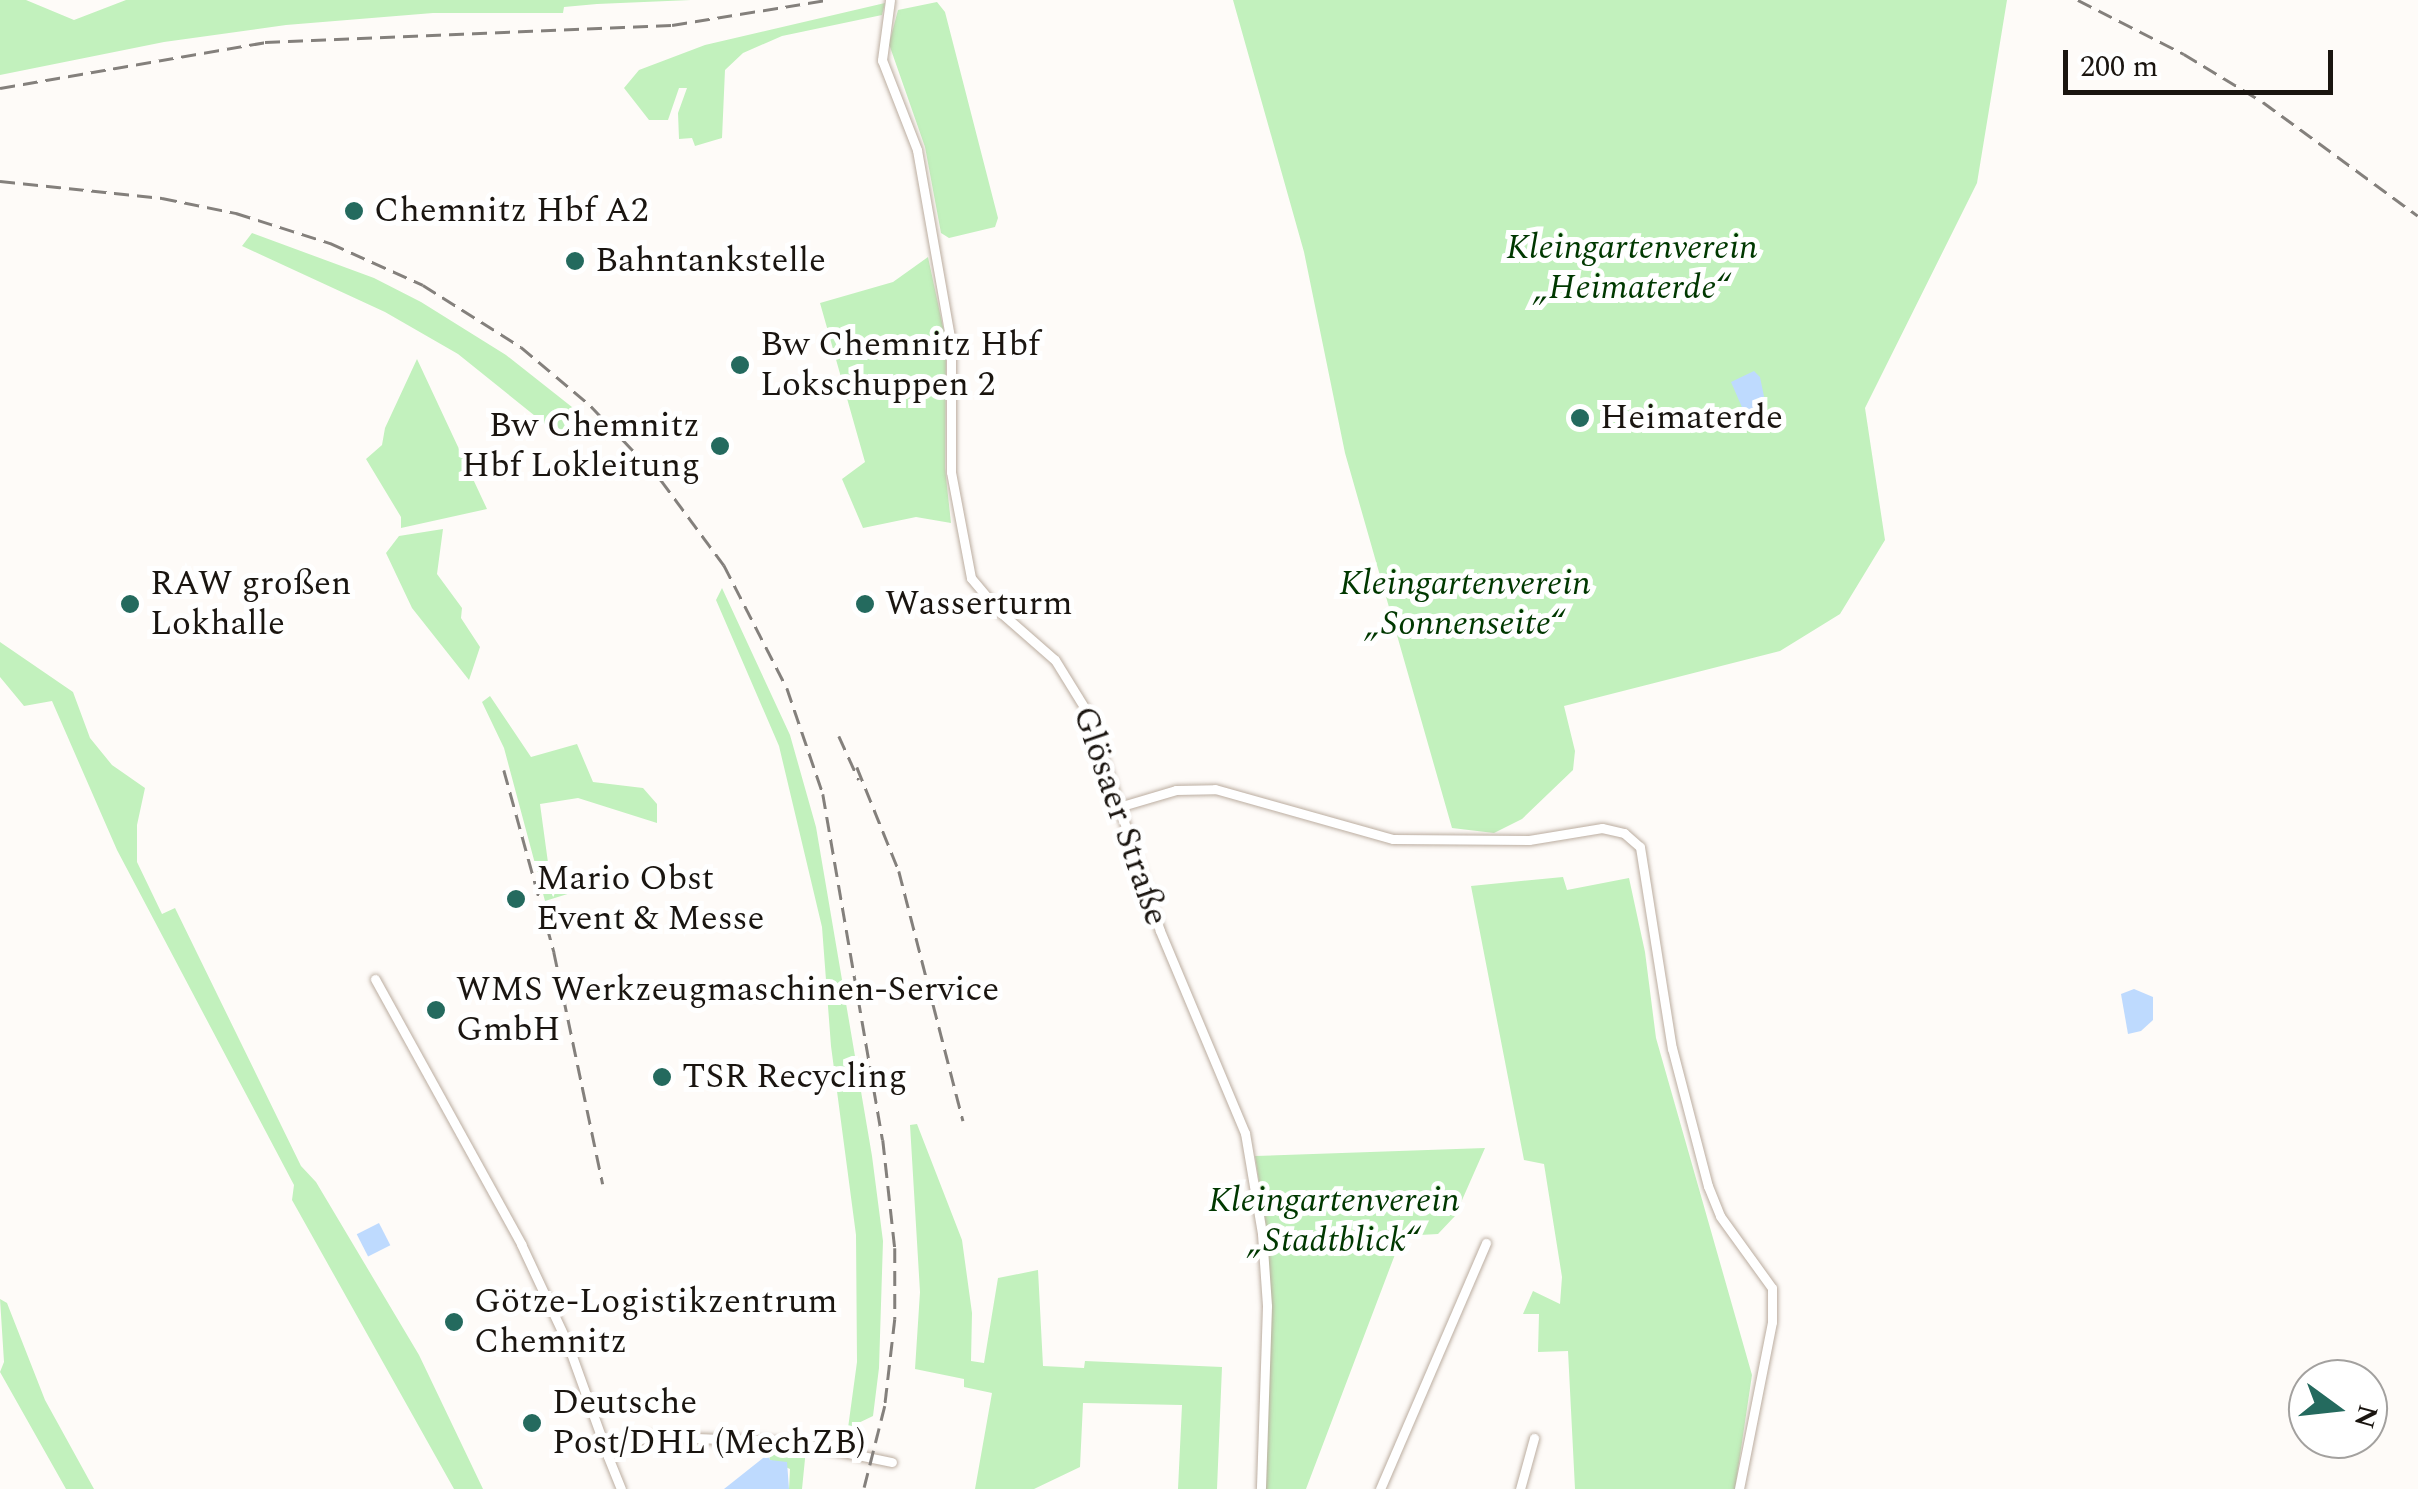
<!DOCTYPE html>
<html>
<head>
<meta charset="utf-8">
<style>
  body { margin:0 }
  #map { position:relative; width:2418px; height:1489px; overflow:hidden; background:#fefbf8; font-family:Spectral,serif }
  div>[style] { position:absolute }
  .green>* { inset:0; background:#c2f1bd }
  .water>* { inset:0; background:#bedafe; transform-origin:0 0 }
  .roads { filter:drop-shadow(0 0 2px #bbada0) drop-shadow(0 0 2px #bbada0) }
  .street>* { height:9px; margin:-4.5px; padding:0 4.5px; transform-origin:4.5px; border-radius:4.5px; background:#fff }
  .rail>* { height:2.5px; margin-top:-1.25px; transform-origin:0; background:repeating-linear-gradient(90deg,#84807c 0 15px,transparent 0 23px) }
  .dots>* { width:28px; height:28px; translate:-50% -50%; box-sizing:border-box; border:5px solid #fff; border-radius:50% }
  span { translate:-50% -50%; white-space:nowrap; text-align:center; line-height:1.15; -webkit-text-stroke:10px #fff; paint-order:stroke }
  .poi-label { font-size:35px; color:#1a1510 }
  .left { translate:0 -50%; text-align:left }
  .right { translate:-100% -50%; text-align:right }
  .park-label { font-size:35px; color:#003800; font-style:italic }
  .street-label { font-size:35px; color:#1a1510 }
  .north { position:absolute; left:2288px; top:1359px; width:100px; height:100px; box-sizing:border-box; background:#fff; border:2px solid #a3a19f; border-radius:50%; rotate:105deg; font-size:28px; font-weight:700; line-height:40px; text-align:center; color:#1a1510 }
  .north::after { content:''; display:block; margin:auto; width:35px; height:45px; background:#246a5e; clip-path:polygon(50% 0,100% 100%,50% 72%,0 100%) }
  .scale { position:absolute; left:2063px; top:50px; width:270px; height:45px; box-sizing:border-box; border:5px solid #1a1510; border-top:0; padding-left:12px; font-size:30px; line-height:35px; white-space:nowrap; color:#1a1510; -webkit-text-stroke:8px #fff; paint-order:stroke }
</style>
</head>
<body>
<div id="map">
  <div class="green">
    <div style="clip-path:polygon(0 0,26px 0,74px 20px,126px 0,691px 0,597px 4px,564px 7px,563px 13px,433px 13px,286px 25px,164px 42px,0 75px)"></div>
    <div style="clip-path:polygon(1233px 0,2007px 0,1977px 183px,1865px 408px,1885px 540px,1840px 614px,1780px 651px,1564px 706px,1575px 751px,1573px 770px,1522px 819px,1494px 833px,1452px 828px,1345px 453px,1304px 252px)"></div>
    <div style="clip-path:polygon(937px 2px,945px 12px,998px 218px,995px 227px,949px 238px,941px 233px,925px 147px,889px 44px,898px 10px)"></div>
    <div style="clip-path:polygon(885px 3px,882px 15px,782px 36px,743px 53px,725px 70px,722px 138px,695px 146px,692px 138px,679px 139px,678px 113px,687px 88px,679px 88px,668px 120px,649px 120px,624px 88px,639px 70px,705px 45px)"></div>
    <div style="clip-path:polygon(252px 233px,374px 278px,421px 302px,506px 355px,577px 411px,560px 436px,458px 354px,385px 312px,242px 246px)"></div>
    <div style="clip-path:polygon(928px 257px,946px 341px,945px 468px,951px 523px,916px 517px,863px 528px,842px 479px,865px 462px,820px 303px,893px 282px)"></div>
    <div style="clip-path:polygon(417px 359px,487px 509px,401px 528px,401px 517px,366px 459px,382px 445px,385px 428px)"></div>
    <div style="clip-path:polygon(443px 529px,437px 574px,462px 608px,461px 618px,480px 647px,469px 680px,412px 608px,386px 553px,399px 536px)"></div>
    <div style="clip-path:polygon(722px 588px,790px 735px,816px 827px,872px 1156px,883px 1241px,879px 1368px,873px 1416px,848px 1428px,857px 1362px,856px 1235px,831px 1046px,822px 927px,779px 746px,716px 600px)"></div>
    <div style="clip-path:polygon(0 642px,73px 692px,90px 738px,112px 765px,145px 788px,137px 825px,137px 862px,162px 914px,175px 908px,301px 1166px,316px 1182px,419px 1355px,483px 1489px,454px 1489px,292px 1200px,294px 1185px,117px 850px,52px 701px,24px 706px,0 677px)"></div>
    <div style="clip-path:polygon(490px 696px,531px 757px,577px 744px,593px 782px,643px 788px,657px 804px,657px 823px,578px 798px,540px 804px,549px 870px,574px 892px,545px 901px,504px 748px,482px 702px)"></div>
    <div style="clip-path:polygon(1563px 877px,1567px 890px,1629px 878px,1645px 952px,1656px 1038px,1752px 1375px,1735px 1489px,1575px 1489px,1568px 1351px,1538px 1352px,1539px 1314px,1523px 1314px,1533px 1291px,1560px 1304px,1562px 1277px,1544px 1164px,1524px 1160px,1471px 886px)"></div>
    <div style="clip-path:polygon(917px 1124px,962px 1240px,972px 1313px,971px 1361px,984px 1363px,998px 1278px,1038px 1270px,1043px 1366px,1084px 1368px,1085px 1361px,1222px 1367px,1217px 1489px,1178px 1489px,1182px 1405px,1083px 1403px,1080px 1467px,1034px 1489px,975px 1489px,992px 1393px,964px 1387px,964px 1379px,915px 1369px,920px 1292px,910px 1125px)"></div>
    <div style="clip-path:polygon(1485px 1148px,1455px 1216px,1438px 1234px,1402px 1236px,1306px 1489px,1266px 1489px,1271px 1309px,1267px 1232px,1255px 1156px)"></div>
    <div style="clip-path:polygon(0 1299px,7px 1303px,45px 1400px,94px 1489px,66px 1489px,0 1372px,4px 1362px)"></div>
    <div style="clip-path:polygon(789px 1448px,806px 1449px,802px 1489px,789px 1489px,790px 1469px,770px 1460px,767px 1451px)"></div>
  </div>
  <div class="water">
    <div style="clip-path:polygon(1754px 371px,1760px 377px,1767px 411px,1759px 410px,1756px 421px,1744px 412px,1731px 382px)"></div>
    <div style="clip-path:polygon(2134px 989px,2153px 997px,2153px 1020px,2141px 1031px,2128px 1034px,2121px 994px)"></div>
    <div style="left:379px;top:1223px;width:25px;height:25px;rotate:63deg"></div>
    <div style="clip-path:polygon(768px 1454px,770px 1460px,787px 1462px,789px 1489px,724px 1489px)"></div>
  </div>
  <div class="roads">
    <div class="street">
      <div style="left:890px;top:0;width:61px;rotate:97.6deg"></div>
      <div style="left:882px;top:60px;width:97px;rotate:68.7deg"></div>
      <div style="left:917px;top:150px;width:195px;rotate:80deg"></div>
      <div style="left:951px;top:342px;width:130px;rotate:90deg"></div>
      <div style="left:951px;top:472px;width:108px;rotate:79.3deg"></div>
      <div style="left:971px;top:578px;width:43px;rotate:49.7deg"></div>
      <div style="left:999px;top:611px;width:74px;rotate:41.2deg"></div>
      <div style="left:1055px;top:660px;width:65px;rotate:58.3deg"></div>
      <div style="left:1089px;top:715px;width:227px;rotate:71.8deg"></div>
      <div style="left:1160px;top:931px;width:219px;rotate:67.2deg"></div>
      <div style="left:1245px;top:1133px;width:102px;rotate:80.4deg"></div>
      <div style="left:1262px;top:1234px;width:72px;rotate:86deg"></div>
      <div style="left:1267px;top:1306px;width:183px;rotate:91.9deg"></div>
      <div style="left:1122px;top:806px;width:56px;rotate:-16.5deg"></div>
      <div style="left:1176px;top:790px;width:39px;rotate:-1deg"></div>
      <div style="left:1215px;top:789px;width:185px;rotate:15.7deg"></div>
      <div style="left:1393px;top:839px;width:136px;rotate:0.4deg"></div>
      <div style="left:1529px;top:840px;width:74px;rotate:-9.3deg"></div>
      <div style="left:1602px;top:828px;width:23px;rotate:13deg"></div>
      <div style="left:1624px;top:833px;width:21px;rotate:41deg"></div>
      <div style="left:1640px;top:847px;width:204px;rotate:81deg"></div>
      <div style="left:1672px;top:1048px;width:143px;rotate:75.4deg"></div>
      <div style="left:1708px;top:1186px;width:32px;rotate:68deg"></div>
      <div style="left:1720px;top:1216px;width:89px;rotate:54.2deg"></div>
      <div style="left:1772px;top:1288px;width:34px;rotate:90deg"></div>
      <div style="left:1772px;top:1322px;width:170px;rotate:101.2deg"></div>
      <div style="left:375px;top:979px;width:303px;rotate:61.1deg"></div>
      <div style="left:521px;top:1244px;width:108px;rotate:64.9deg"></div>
      <div style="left:567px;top:1342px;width:121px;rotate:70.2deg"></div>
      <div style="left:621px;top:1489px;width:35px;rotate:-112deg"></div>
      <div style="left:608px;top:1456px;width:44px;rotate:-27.1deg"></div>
      <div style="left:647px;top:1436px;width:148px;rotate:2.3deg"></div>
      <div style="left:795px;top:1442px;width:99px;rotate:11.7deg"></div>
      <div style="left:1380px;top:1489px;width:268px;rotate:-66.7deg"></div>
      <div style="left:1520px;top:1489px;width:53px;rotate:-74.6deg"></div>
    </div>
  </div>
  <div class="rail">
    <div style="left:2078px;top:0;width:119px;rotate:27deg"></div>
    <div style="left:2184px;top:54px;width:92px;rotate:31.3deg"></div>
    <div style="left:2263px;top:102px;width:192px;rotate:36.3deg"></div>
    <div style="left:0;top:88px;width:269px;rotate:-9.8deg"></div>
    <div style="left:265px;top:42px;width:407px;rotate:-2.4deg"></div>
    <div style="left:672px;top:25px;width:156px;rotate:-9.2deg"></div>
    <div style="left:0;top:181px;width:163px;rotate:6deg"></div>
    <div style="left:162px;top:198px;width:76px;rotate:11.5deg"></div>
    <div style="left:236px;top:213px;width:99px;rotate:17.7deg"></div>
    <div style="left:330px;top:243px;width:102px;rotate:24.3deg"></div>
    <div style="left:423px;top:285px;width:116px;rotate:32.3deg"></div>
    <div style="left:521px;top:347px;width:92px;rotate:40.1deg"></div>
    <div style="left:591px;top:406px;width:102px;rotate:46.6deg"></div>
    <div style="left:661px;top:480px;width:106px;rotate:53.5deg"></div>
    <div style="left:724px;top:565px;width:138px;rotate:62.9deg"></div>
    <div style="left:787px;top:688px;width:112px;rotate:71.2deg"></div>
    <div style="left:823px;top:794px;width:351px;rotate:80.2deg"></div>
    <div style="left:883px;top:1140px;width:109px;rotate:83.7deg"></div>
    <div style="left:895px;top:1248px;width:71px;rotate:90deg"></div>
    <div style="left:895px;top:1319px;width:88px;rotate:96.6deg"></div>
    <div style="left:885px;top:1406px;width:86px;rotate:104.2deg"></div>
    <div style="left:839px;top:736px;width:48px;rotate:65.6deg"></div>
    <div style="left:857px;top:767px;width:112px;rotate:68deg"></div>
    <div style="left:899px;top:871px;width:258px;rotate:75.6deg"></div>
    <div style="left:504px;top:770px;width:189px;rotate:74.6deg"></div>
    <div style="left:554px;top:952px;width:237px;rotate:78.1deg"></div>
  </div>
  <div class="dots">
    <div style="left:354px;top:211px;background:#246a5e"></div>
    <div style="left:575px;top:261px;background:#246a5e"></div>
    <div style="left:740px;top:365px;background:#246a5e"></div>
    <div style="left:1580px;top:418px;background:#246a5e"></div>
    <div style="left:720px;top:446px;background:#246a5e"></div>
    <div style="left:130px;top:604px;background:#246a5e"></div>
    <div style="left:865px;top:604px;background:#246a5e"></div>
    <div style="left:516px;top:899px;background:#246a5e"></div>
    <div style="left:436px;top:1010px;background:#246a5e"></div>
    <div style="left:662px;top:1077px;background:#246a5e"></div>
    <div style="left:454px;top:1322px;background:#246a5e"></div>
    <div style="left:532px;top:1423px;background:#246a5e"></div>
  </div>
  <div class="poi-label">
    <span class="left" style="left:374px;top:211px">Chemnitz Hbf A2</span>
    <span class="left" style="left:595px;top:261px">Bahntankstelle</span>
    <span class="left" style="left:760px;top:365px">Bw Chemnitz Hbf<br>Lokschuppen 2</span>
    <span class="left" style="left:1600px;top:418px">Heimaterde</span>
    <span class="right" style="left:700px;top:446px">Bw Chemnitz<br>Hbf Lokleitung</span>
    <span class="left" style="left:150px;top:604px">RAW großen<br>Lokhalle</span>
    <span class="left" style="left:885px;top:604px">Wasserturm</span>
    <span class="left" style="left:536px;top:899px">Mario Obst<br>Event &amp; Messe</span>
    <span class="left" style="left:456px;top:1010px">WMS Werkzeugmaschinen-Service<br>GmbH</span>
    <span class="left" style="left:682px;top:1077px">TSR Recycling</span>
    <span class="left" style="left:474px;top:1322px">Götze-Logistikzentrum<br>Chemnitz</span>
    <span class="left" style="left:552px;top:1423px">Deutsche<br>Post/DHL (MechZB)</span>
  </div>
  <div class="park-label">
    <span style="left:1632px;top:268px">Kleingartenverein<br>„Heimaterde“</span>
    <span style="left:1465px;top:604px">Kleingartenverein<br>„Sonnenseite“</span>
    <span style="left:1334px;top:1221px">Kleingartenverein<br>„Stadtblick“</span>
  </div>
  <div class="street-label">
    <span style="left:1120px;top:816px;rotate:71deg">Glösaer Straße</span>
  </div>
  <div class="north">N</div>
  <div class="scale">200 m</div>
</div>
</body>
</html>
